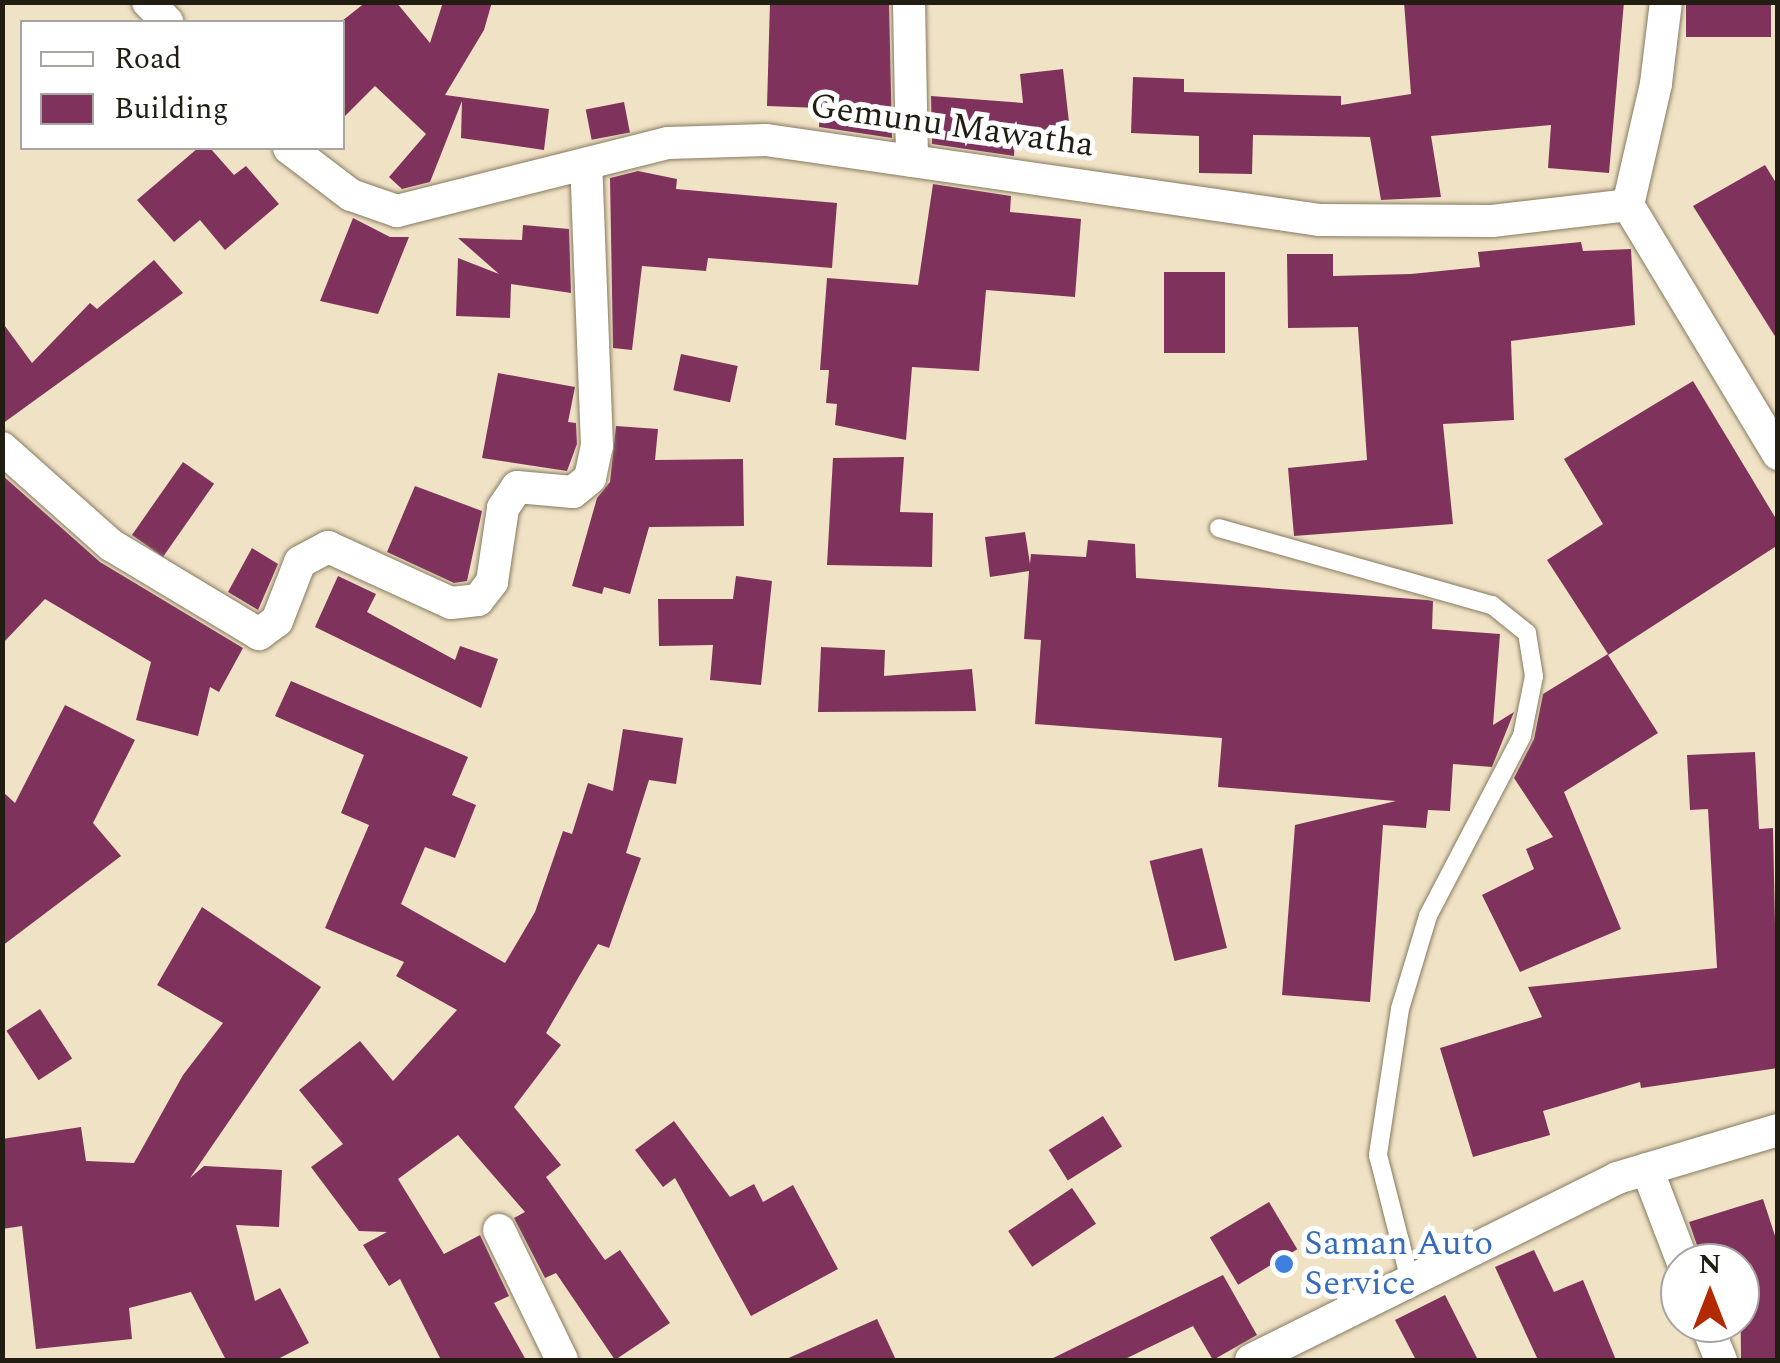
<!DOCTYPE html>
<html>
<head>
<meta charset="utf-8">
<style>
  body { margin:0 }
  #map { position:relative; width:1780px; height:1363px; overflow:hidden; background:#f0e2c5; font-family:Spectral,serif }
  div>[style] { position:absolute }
  .building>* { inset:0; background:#7f335c; transform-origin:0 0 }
  .roads { filter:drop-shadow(0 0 2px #867a60) drop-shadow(0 0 2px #867a60) }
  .service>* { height:18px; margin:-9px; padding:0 9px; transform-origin:9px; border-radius:9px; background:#fff }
  .minor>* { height:32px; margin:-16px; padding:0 16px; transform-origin:16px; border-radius:16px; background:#fff }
  .dots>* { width:28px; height:28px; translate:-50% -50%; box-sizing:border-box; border:5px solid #fff; border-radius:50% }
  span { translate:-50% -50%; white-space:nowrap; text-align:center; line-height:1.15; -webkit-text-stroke:10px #fff; paint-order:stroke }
  .street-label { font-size:35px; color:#221d13 }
  .shop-label { font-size:35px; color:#366cbe }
  .left { translate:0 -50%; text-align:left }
  .frame { position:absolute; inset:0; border:5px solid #221d13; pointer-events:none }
  .legend { position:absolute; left:20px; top:20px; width:325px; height:130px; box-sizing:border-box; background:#fff; border:2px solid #a7a5a1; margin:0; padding:12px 18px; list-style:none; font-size:30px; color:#221d13 }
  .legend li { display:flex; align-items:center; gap:20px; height:50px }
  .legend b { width:50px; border:2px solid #a7a5a1 }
  .north { position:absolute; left:1660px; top:1243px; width:100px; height:100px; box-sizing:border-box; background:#fff; border:2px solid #a7a5a1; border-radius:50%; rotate:0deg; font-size:28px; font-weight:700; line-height:40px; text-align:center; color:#221d13 }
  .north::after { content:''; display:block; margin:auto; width:35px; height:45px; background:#b42a00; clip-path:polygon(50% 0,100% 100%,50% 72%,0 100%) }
</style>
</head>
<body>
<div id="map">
  <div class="building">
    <div style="clip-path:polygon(366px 2px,396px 2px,430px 43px,443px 2px,492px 2px,484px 30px,445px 95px,549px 109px,544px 150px,461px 138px,462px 101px,430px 182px,402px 189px,389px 177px,426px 134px,375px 86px,342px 119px,342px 21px)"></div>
    <div style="clip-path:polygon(770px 2px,889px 2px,892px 138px,819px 127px,820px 108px,767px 106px)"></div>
    <div style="clip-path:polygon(1404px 2px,1624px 2px,1609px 173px,1548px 168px,1551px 125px,1431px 136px,1441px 197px,1381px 200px,1370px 137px,1253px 135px,1252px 174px,1199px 173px,1199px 136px,1131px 133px,1133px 77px,1184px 79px,1184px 92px,1341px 96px,1341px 105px,1411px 94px)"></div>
    <div style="left:1686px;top:2px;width:85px;height:35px"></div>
    <div style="clip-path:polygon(1063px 69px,1070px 131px,1015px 136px,1014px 156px,932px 144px,931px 96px,1023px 103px,1020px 74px)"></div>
    <div style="left:624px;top:102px;width:31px;height:39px;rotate:79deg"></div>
    <div style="clip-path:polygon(198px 148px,210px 148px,234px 175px,246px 166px,279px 204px,225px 250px,200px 220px,174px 242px,137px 200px)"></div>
    <div style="clip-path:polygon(1765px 165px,1778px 186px,1778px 341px,1693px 206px)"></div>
    <div style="clip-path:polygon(638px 171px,677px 179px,676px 189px,837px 203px,832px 268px,708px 258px,706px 271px,642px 266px,632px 350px,613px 348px,610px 178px)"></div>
    <div style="clip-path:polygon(933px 184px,1011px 196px,1010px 212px,1081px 219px,1075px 297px,986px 290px,979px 371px,912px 367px,906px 440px,835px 425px,837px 404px,826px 403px,829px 370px,820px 370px,827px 278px,918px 285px)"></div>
    <div style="clip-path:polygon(353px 218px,390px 237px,409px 237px,378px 314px,320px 301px)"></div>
    <div style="clip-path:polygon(523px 225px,569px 229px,571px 293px,511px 284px,510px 318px,456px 316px,458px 258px,499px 274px,458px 238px,522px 240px)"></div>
    <div style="clip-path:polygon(1581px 242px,1583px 251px,1631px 249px,1635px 325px,1511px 341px,1514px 420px,1443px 424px,1453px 524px,1294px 536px,1288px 468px,1367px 460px,1358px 327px,1288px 328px,1287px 254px,1333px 254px,1333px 276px,1411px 274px,1480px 267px,1478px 252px)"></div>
    <div style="clip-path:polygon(154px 260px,183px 293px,2px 424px,2px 322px,32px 363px,90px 303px,97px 309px)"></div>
    <div style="left:1164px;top:272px;width:61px;height:81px"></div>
    <div style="left:681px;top:354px;width:58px;height:37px;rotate:12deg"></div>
    <div style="clip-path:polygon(498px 373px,575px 387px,568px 422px,576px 423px,577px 444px,567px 471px,482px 458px)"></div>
    <div style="clip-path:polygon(1693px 381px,1778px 522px,1778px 545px,1608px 655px,1658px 733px,1564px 792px,1621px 929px,1520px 972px,1482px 895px,1534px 869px,1526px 849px,1553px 837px,1514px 778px,1534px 739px,1543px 694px,1608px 654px,1547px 560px,1603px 524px,1564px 459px)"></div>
    <div style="clip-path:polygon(616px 426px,658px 429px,655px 460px,743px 459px,744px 526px,649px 527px,630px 594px,604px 587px,602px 594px,572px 586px,597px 498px,610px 482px)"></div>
    <div style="clip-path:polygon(904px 457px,900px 512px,933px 513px,932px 567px,827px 565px,833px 458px)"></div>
    <div style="left:183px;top:462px;width:38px;height:89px;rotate:35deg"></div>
    <div style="clip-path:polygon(2px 475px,100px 562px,243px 648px,219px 692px,210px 687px,198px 736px,136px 720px,151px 662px,45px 599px,2px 644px)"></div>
    <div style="clip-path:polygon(415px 486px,482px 511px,467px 581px,454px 583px,387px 552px)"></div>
    <div style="clip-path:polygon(1025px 532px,1030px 564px,1031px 554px,1086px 557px,1088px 540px,1135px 544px,1136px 578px,1427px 600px,1433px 601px,1432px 629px,1500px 634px,1493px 725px,1514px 712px,1492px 767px,1453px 764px,1450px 811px,1428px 810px,1426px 828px,1383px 825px,1370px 1002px,1282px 995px,1295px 825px,1396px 801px,1218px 787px,1222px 738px,1035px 724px,1041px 640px,1024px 639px,1029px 571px,990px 577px,985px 537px)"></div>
    <div style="clip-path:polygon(252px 548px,278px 564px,258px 610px,228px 592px)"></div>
    <div style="clip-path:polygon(338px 576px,376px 594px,367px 612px,455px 660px,460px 646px,498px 659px,481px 708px,315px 627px)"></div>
    <div style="clip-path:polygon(736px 576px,772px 581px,761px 685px,710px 680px,713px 645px,659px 646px,658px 599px,733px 599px)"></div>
    <div style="clip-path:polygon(821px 647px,885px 650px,884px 676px,972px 669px,976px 711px,818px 712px)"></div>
    <div style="clip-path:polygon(291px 681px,468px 757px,452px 795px,476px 805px,455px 858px,425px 847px,401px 904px,505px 963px,535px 912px,563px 831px,572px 834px,588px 783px,613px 791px,623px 729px,683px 738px,676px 784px,649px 780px,626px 853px,641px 858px,609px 948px,598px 944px,546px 1033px,561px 1045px,514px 1107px,561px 1165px,546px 1177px,605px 1260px,620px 1250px,670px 1323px,615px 1360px,556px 1273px,545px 1278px,514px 1218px,525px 1212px,458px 1135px,398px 1179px,444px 1254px,480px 1235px,509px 1296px,494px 1303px,526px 1360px,441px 1360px,400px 1279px,389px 1286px,363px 1245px,387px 1232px,359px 1231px,311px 1167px,343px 1144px,299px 1090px,360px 1041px,393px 1081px,457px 1010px,396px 976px,404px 962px,325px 928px,369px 825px,341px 813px,364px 755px,275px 716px)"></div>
    <div style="clip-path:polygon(65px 705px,135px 740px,93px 823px,121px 856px,2px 946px,2px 791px,15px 803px)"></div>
    <div style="clip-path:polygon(1755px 752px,1759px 829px,1773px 828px,1778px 1068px,1641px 1088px,1640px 1082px,1543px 1111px,1550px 1135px,1473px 1157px,1440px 1048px,1542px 1017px,1528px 987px,1717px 968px,1708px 809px,1690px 810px,1687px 755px)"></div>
    <div style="left:1202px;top:848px;width:103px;height:54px;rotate:76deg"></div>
    <div style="clip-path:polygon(202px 907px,321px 987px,190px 1178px,204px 1166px,282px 1170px,279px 1227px,236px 1225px,255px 1301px,280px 1288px,309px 1343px,276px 1360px,226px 1360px,191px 1292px,129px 1308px,132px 1339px,36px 1349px,22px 1226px,2px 1229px,2px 1139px,81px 1127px,86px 1161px,134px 1163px,183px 1075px,223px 1023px,157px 985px)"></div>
    <div style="left:40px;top:1009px;width:59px;height:40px;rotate:57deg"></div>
    <div style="left:1103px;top:1116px;width:36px;height:64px;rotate:58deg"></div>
    <div style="clip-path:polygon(674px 1121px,730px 1197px,754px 1184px,763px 1202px,793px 1185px,838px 1269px,751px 1316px,675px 1178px,663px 1187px,635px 1150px)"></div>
    <div style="left:1072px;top:1188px;width:43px;height:77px;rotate:56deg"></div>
    <div style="clip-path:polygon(1763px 1199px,1778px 1245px,1778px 1360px,1741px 1360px,1740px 1263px,1703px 1263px,1689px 1222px)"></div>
    <div style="left:1269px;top:1202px;width:55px;height:69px;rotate:59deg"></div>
    <div style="clip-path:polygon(1534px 1250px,1554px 1292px,1583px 1280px,1616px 1360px,1538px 1360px,1495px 1267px)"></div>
    <div style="clip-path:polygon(1223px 1275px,1257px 1335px,1213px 1360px,1193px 1326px,1123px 1360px,1049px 1360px)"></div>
    <div style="clip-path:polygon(1445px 1295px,1478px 1360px,1416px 1360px,1395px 1320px)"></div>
    <div style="clip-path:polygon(877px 1319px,896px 1360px,784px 1360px)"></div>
  </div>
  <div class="roads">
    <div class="service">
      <div style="left:1219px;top:528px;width:284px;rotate:15.8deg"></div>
      <div style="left:1492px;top:605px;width:45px;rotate:38.7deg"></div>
      <div style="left:1527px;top:633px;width:44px;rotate:80.8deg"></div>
      <div style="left:1534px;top:676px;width:61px;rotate:101.3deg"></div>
      <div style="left:1522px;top:736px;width:203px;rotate:117.6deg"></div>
      <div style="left:1428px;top:916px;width:97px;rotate:106.8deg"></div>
      <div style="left:1400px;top:1009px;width:148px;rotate:98.6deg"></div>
      <div style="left:1378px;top:1155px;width:130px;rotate:75.7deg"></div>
    </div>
    <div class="minor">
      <div style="left:148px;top:2px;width:28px;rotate:46deg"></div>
      <div style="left:909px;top:2px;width:159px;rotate:88.9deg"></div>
      <div style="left:1666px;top:2px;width:83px;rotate:97deg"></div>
      <div style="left:1656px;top:84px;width:124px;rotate:103deg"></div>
      <div style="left:1628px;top:205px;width:291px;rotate:58.9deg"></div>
      <div style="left:289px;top:148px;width:78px;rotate:37.2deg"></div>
      <div style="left:351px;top:195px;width:49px;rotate:19.2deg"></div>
      <div style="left:397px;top:211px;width:279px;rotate:-14.1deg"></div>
      <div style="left:668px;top:143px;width:98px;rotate:-1.8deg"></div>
      <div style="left:766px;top:140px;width:560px;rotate:8.22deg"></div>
      <div style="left:1320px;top:220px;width:172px;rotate:0.3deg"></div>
      <div style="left:1492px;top:221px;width:137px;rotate:-6.7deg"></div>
      <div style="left:2px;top:448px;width:146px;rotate:41.7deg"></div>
      <div style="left:111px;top:545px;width:173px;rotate:31deg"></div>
      <div style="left:259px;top:634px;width:22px;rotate:-36deg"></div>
      <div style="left:277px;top:621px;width:63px;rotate:-68.7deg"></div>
      <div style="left:300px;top:562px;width:32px;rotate:-28deg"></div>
      <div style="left:328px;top:547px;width:135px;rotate:24.5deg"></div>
      <div style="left:451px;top:603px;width:27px;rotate:-6deg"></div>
      <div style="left:478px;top:600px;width:23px;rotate:-52deg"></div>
      <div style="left:492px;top:582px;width:75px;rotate:-81.5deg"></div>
      <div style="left:503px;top:508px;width:25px;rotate:-56deg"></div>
      <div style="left:517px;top:487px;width:56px;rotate:5.1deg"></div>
      <div style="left:573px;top:492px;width:22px;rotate:-39deg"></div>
      <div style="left:590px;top:478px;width:33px;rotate:-78deg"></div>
      <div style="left:597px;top:446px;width:282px;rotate:-92.2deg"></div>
      <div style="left:1647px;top:1169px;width:101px;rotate:69deg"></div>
      <div style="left:499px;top:1230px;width:144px;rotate:64.1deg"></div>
      <div style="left:1706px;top:1323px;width:40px;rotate:68deg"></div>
      <div style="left:1251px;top:1360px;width:409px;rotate:-26.4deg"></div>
      <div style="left:1617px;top:1178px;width:168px;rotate:-16.6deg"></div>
    </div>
  </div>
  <div class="dots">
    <div style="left:1284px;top:1264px;background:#3f7fe0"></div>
  </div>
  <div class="street-label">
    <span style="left:952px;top:126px;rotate:8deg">Gemunu Mawatha</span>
  </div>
  <div class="shop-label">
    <span class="left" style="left:1304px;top:1264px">Saman Auto<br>Service</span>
  </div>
  <div class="frame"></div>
  <ul class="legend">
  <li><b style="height:12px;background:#fff"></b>Road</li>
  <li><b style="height:28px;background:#7f335c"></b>Building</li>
  </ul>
  <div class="north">N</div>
</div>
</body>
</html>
